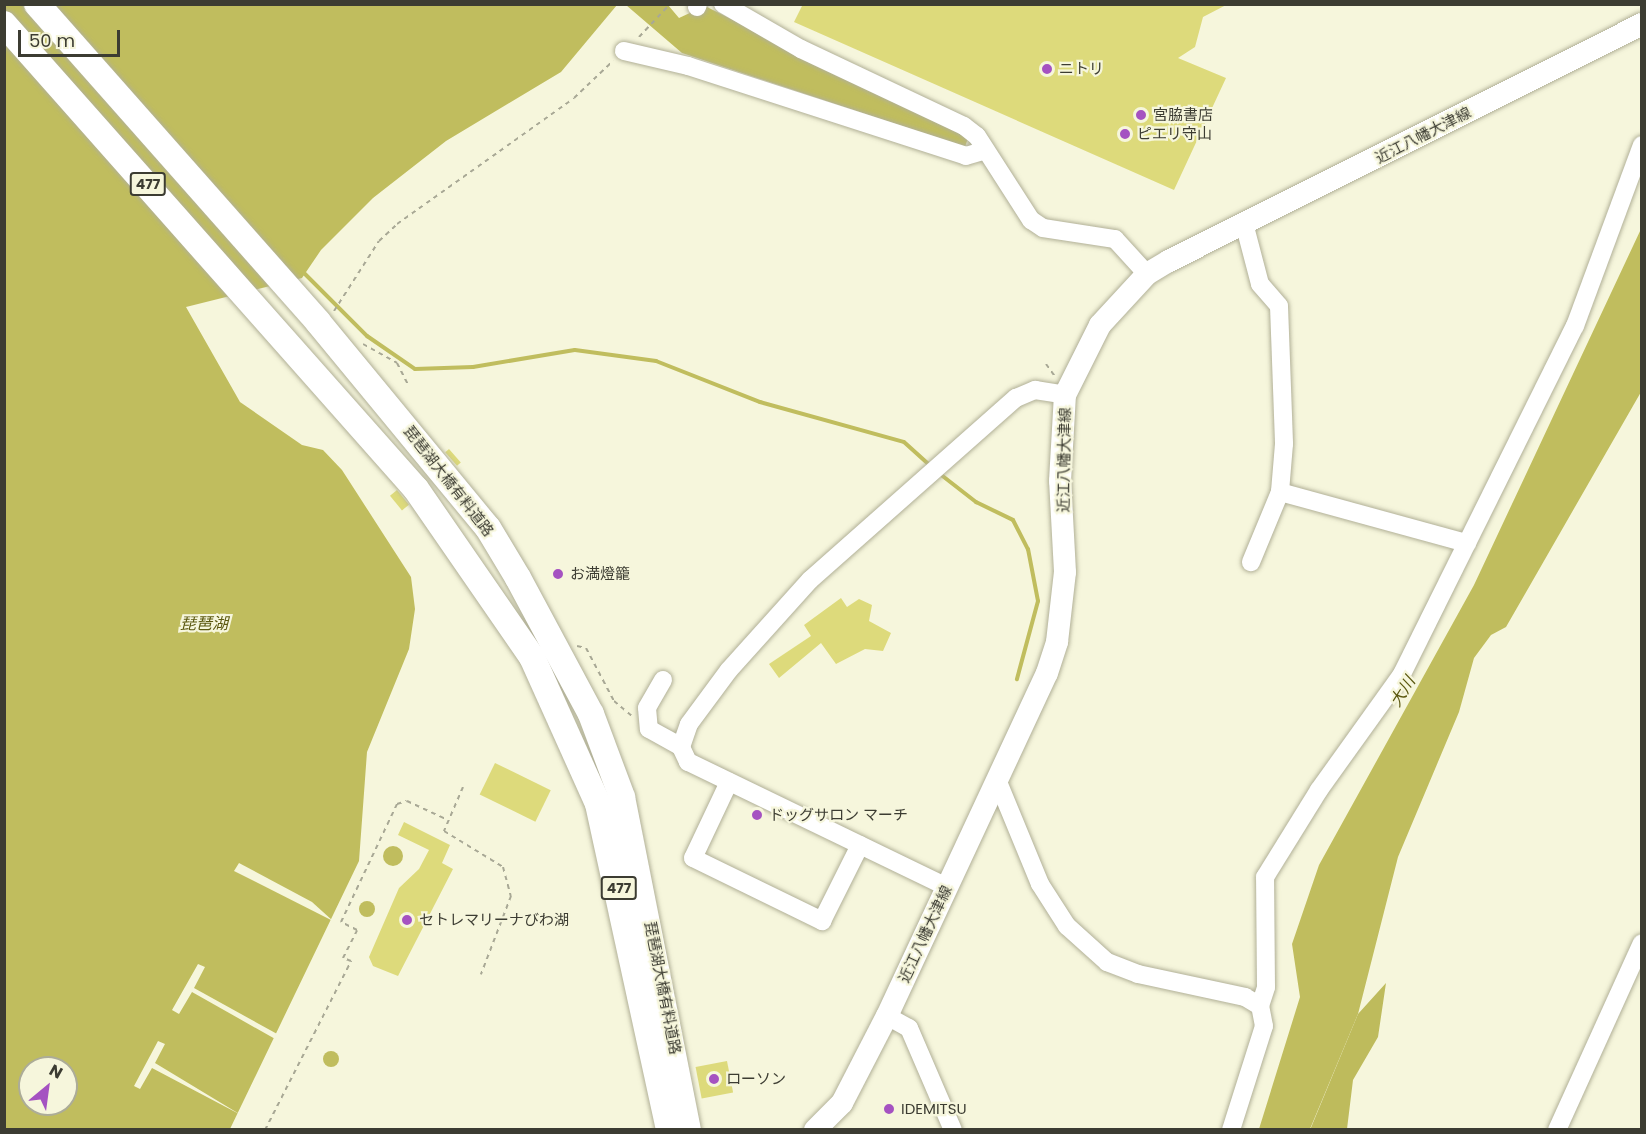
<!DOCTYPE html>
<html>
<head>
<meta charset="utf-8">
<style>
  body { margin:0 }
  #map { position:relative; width:1646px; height:1134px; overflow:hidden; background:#f6f6dc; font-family:Poppins,"Noto Sans JP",sans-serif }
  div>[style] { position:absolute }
  .forest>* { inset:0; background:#bebb5c }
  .water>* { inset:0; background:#c0bd5e }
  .round { border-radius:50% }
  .pier>* { inset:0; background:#f6f6dc }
  .stream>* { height:4px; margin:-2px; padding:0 2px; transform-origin:2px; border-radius:2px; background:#c0bd5e }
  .building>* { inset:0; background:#ddda7b; transform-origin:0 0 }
  .path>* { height:2px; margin-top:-1px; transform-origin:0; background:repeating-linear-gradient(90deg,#a8a895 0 4.5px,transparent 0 9px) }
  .roads { filter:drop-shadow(0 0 2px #b1b097) drop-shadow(0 0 2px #b1b097) }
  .minor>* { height:18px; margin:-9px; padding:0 9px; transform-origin:9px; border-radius:9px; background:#fff }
  .major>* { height:22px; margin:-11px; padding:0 11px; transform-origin:11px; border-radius:11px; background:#fff }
  .highway>* { height:26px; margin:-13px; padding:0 13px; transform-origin:13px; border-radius:13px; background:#fff }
  .dots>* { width:16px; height:16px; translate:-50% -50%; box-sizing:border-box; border:3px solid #f6f6dc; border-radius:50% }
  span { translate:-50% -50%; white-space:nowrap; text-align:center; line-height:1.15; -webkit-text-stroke:4.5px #f6f6dc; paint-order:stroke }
  .shield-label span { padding:2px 4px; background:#f6f6dc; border:2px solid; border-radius:4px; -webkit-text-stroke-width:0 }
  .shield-label { font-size:14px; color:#3c3c32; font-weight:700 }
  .poi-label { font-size:15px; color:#3c3c32 }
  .left { translate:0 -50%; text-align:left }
  .street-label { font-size:15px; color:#3c3c32 }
  .water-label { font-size:16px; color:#5b5810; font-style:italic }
  .frame { position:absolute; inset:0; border:6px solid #3c3c32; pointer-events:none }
  .north { position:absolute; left:18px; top:1056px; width:60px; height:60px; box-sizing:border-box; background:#f6f6dc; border:2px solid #acac98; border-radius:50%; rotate:29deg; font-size:16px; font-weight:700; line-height:24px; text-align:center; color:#3c3c32 }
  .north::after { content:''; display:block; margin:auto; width:21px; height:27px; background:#a552c1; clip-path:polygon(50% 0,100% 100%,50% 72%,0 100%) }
  .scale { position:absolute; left:18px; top:30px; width:102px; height:27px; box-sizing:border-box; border:3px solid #3c3c32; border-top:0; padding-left:8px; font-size:18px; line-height:21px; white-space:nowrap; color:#3c3c32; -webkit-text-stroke:4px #f6f6dc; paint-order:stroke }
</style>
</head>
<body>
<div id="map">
  <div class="forest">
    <div style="clip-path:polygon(1386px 983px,1378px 1037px,1353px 1080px,1347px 1129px,1310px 1130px,1358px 1014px)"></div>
  </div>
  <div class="water">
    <div style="clip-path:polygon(evenodd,5px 5px,617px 5px,561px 72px,446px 141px,373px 198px,321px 250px,302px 278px,186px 307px,240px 402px,302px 445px,323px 450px,342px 470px,411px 577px,415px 609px,409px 649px,367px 752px,359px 861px,230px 1129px,5px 1130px,5px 5px,30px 1068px,66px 1068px,66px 1104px,30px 1104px,30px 1068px)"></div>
    <div style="clip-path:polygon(626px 5px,668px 5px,679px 18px,705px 6px,968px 138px,965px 147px,682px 53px)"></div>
    <div style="clip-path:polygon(1641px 229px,1641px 392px,1506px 627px,1491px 635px,1474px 658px,1459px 712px,1398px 857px,1358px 1014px,1310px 1129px,1259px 1129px,1300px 997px,1292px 944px,1319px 865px,1474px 585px)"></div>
    <div class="round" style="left:383px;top:846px;width:20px;height:20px"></div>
    <div class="round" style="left:359px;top:901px;width:16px;height:16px"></div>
    <div class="round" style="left:323px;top:1051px;width:16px;height:16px"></div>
  </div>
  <div class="pier">
    <div style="clip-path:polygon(239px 863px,312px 902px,333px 921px,234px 871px)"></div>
    <div style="clip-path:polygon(198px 964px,205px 967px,194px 988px,279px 1035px,277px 1040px,192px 992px,179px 1014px,172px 1010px)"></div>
    <div style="clip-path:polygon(158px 1041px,165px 1044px,155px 1063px,241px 1115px,152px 1068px,140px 1089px,134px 1086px)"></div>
  </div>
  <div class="stream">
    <div style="left:303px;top:272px;width:91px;rotate:45deg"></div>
    <div style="left:367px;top:336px;width:58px;rotate:34.5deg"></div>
    <div style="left:415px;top:369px;width:58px;rotate:-2deg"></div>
    <div style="left:473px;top:367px;width:103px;rotate:-9.5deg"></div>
    <div style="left:575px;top:350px;width:82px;rotate:7.7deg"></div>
    <div style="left:656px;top:361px;width:112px;rotate:21.5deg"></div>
    <div style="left:760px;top:402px;width:149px;rotate:15.5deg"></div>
    <div style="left:904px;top:442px;width:38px;rotate:42deg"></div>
    <div style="left:940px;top:474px;width:46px;rotate:37.9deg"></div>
    <div style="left:976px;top:502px;width:41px;rotate:25.9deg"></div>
    <div style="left:1013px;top:520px;width:33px;rotate:63deg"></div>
    <div style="left:1028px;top:549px;width:53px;rotate:79.1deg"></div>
    <div style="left:1038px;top:601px;width:81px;rotate:105.1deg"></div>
  </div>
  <div class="building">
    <div style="clip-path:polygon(803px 4px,1228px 4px,1203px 17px,1195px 47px,1178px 58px,1226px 78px,1174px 190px,794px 22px)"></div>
    <div style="left:449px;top:449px;width:18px;height:5px;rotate:49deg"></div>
    <div style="left:397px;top:490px;width:19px;height:9px;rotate:51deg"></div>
    <div style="clip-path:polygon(841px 598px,847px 607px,859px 599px,872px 605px,869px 621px,891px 633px,883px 651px,865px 649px,836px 664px,821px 643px,779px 678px,769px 664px,811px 636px,804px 625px)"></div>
    <div style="left:495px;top:763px;width:62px;height:35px;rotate:26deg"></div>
    <div style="clip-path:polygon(404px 822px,450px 845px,442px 863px,453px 869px,398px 976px,373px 966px,369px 957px,399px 888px,419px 869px,429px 850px,398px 835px)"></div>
    <div style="left:727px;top:1061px;width:32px;height:32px;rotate:79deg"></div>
  </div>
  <div class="path">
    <div style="left:639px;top:37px;width:45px;rotate:-46.8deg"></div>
    <div style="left:334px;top:311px;width:83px;rotate:-57.3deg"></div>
    <div style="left:379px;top:241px;width:25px;rotate:-43deg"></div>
    <div style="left:397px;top:224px;width:217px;rotate:-35.4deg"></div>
    <div style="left:574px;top:98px;width:54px;rotate:-43.5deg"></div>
    <div style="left:363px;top:344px;width:39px;rotate:29deg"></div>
    <div style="left:397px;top:363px;width:25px;rotate:63deg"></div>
    <div style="left:1046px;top:364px;width:14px;rotate:54deg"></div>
    <div style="left:577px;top:646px;width:9px;rotate:13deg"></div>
    <div style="left:586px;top:648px;width:60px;rotate:62.2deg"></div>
    <div style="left:614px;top:701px;width:23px;rotate:40deg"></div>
    <div style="left:463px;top:787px;width:48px;rotate:113.4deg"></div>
    <div style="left:444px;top:831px;width:69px;rotate:31.4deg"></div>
    <div style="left:503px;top:867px;width:30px;rotate:75deg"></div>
    <div style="left:511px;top:896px;width:84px;rotate:111deg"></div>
    <div style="left:265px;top:1130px;width:190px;rotate:-63deg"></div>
    <div style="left:351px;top:961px;width:9px;rotate:-159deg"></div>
    <div style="left:343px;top:958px;width:31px;rotate:-63deg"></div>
    <div style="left:357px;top:930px;width:18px;rotate:-153deg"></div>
    <div style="left:341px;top:922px;width:131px;rotate:-64.6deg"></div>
    <div style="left:397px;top:804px;width:10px;rotate:-17deg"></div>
    <div style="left:407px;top:801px;width:43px;rotate:24.8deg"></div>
  </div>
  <div class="roads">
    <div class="minor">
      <div style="left:723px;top:4px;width:90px;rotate:30deg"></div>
      <div style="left:801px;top:49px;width:180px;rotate:25.3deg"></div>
      <div style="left:964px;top:126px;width:16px;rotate:38deg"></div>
      <div style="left:977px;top:136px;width:100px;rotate:57.3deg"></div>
      <div style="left:1031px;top:220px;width:14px;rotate:34deg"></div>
      <div style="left:1043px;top:228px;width:73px;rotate:8.7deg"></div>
      <div style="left:1115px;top:239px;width:47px;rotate:47.6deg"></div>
      <div style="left:697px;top:7px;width:3px;rotate:-72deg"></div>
      <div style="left:624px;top:51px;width:66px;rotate:13.2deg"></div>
      <div style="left:688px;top:66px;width:292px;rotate:17.9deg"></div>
      <div style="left:966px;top:156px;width:17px;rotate:-17deg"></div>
      <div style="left:1244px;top:223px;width:63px;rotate:75.3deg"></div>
      <div style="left:1260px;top:284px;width:29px;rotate:49deg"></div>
      <div style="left:1279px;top:306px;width:138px;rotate:87.9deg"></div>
      <div style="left:1284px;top:444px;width:48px;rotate:94.8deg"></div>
      <div style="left:1280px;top:492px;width:76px;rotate:112.5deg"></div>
      <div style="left:1280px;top:492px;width:194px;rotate:15.3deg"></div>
      <div style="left:663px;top:680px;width:32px;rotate:120deg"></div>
      <div style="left:647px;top:708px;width:21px;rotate:85deg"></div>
      <div style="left:649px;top:729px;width:37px;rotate:29deg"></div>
      <div style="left:729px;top:782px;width:84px;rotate:115.3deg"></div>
      <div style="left:693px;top:858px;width:144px;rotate:26deg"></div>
      <div style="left:822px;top:921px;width:85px;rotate:-63.4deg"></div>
      <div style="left:998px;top:782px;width:110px;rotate:67.6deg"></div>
      <div style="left:1040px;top:884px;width:50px;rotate:57.3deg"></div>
      <div style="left:1067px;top:926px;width:54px;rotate:42deg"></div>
      <div style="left:1107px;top:962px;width:33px;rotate:21deg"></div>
      <div style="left:1138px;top:974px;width:109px;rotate:12.1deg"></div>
      <div style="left:1245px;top:997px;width:17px;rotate:31deg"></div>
      <div style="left:947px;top:887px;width:288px;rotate:-154.2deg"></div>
      <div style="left:688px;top:762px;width:17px;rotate:-115deg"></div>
      <div style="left:681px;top:747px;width:24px;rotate:-71deg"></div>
      <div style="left:689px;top:724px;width:67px;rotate:-53.5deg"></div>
      <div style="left:729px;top:670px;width:121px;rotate:-48deg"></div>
      <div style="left:810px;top:580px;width:275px;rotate:-41.5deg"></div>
      <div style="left:1016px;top:398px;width:21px;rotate:-23deg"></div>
      <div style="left:1035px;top:390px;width:30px;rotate:9deg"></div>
      <div style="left:887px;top:1016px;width:25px;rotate:29deg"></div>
      <div style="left:909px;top:1028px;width:111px;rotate:66.7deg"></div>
      <div style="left:1231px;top:1130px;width:109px;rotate:-72.4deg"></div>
      <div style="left:1264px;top:1026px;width:20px;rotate:-101deg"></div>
      <div style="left:1260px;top:1006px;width:20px;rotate:-72deg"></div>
      <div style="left:1266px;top:987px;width:110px;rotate:-90.5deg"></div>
      <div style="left:1265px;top:877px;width:102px;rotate:-58.2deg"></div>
      <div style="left:1319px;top:790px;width:143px;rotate:-54.4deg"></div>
      <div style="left:1402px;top:674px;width:389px;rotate:-63.6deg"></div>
      <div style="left:1575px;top:326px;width:193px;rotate:-69.7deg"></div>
      <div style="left:1557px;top:1130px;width:205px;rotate:-65.6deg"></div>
    </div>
    <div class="major">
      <div style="left:815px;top:1130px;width:38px;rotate:-45deg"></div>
      <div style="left:842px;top:1103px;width:98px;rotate:-62.7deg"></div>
      <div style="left:887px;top:1016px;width:378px;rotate:-65deg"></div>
      <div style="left:1047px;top:673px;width:33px;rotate:-72deg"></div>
      <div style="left:1057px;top:642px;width:70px;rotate:-83.5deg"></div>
      <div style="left:1065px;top:572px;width:91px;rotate:-93.1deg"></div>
      <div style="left:1060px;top:481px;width:86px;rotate:-86.7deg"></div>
      <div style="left:1065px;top:395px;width:78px;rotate:-63.4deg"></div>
      <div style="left:1100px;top:325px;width:69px;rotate:-47.3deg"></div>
      <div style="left:1147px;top:274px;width:26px;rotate:-31deg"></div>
      <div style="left:1169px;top:261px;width:529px;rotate:-26.61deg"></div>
    </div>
    <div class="highway">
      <div style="left:37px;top:4px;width:424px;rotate:48.5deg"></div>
      <div style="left:318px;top:322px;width:267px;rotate:50.5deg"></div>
      <div style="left:488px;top:528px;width:58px;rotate:59deg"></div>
      <div style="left:518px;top:578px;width:154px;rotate:61.8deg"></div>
      <div style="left:591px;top:714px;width:89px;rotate:69.5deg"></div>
      <div style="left:622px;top:797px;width:339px;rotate:78.8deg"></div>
      <div style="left:4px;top:24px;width:621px;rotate:48.46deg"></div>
      <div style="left:416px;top:489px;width:204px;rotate:55.4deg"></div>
      <div style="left:532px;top:657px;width:161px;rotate:65.8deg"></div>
      <div style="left:598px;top:804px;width:334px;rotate:77.7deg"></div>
    </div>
  </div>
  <div class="dots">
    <div style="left:1047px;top:69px;background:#a552c1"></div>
    <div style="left:1141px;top:115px;background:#a552c1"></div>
    <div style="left:1125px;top:134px;background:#a552c1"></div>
    <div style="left:558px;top:574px;background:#a552c1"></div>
    <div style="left:757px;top:815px;background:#a552c1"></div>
    <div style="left:407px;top:920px;background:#a552c1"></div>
    <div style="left:714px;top:1079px;background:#a552c1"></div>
    <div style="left:889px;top:1109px;background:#a552c1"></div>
  </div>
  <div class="shield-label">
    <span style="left:148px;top:184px">477</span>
    <span style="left:619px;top:888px">477</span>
  </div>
  <div class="poi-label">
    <span class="left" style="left:1059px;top:69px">ニトリ</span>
    <span class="left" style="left:1153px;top:115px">宮脇書店</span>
    <span class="left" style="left:1137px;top:134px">ピエリ守山</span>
    <span class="left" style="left:570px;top:574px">お満燈籠</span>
    <span class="left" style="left:769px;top:815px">ドッグサロン マーチ</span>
    <span class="left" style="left:419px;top:920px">セトレマリーナびわ湖</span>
    <span class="left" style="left:726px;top:1079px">ローソン</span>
    <span class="left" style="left:901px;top:1109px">IDEMITSU</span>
  </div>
  <div class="street-label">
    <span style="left:1423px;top:135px;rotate:-27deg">近江八幡大津線</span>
    <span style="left:1064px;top:460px;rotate:-89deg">近江八幡大津線</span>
    <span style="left:449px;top:481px;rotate:52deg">琵琶湖大橋有料道路</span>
    <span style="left:925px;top:934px;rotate:-65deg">近江八幡大津線</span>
    <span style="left:663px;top:988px;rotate:79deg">琵琶湖大橋有料道路</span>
  </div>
  <div class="water-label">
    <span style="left:204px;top:624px">琵琶湖</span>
    <span style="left:1403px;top:692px;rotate:-58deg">大川</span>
  </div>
  <div class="frame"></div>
  <div class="north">N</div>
  <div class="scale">50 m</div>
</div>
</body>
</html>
